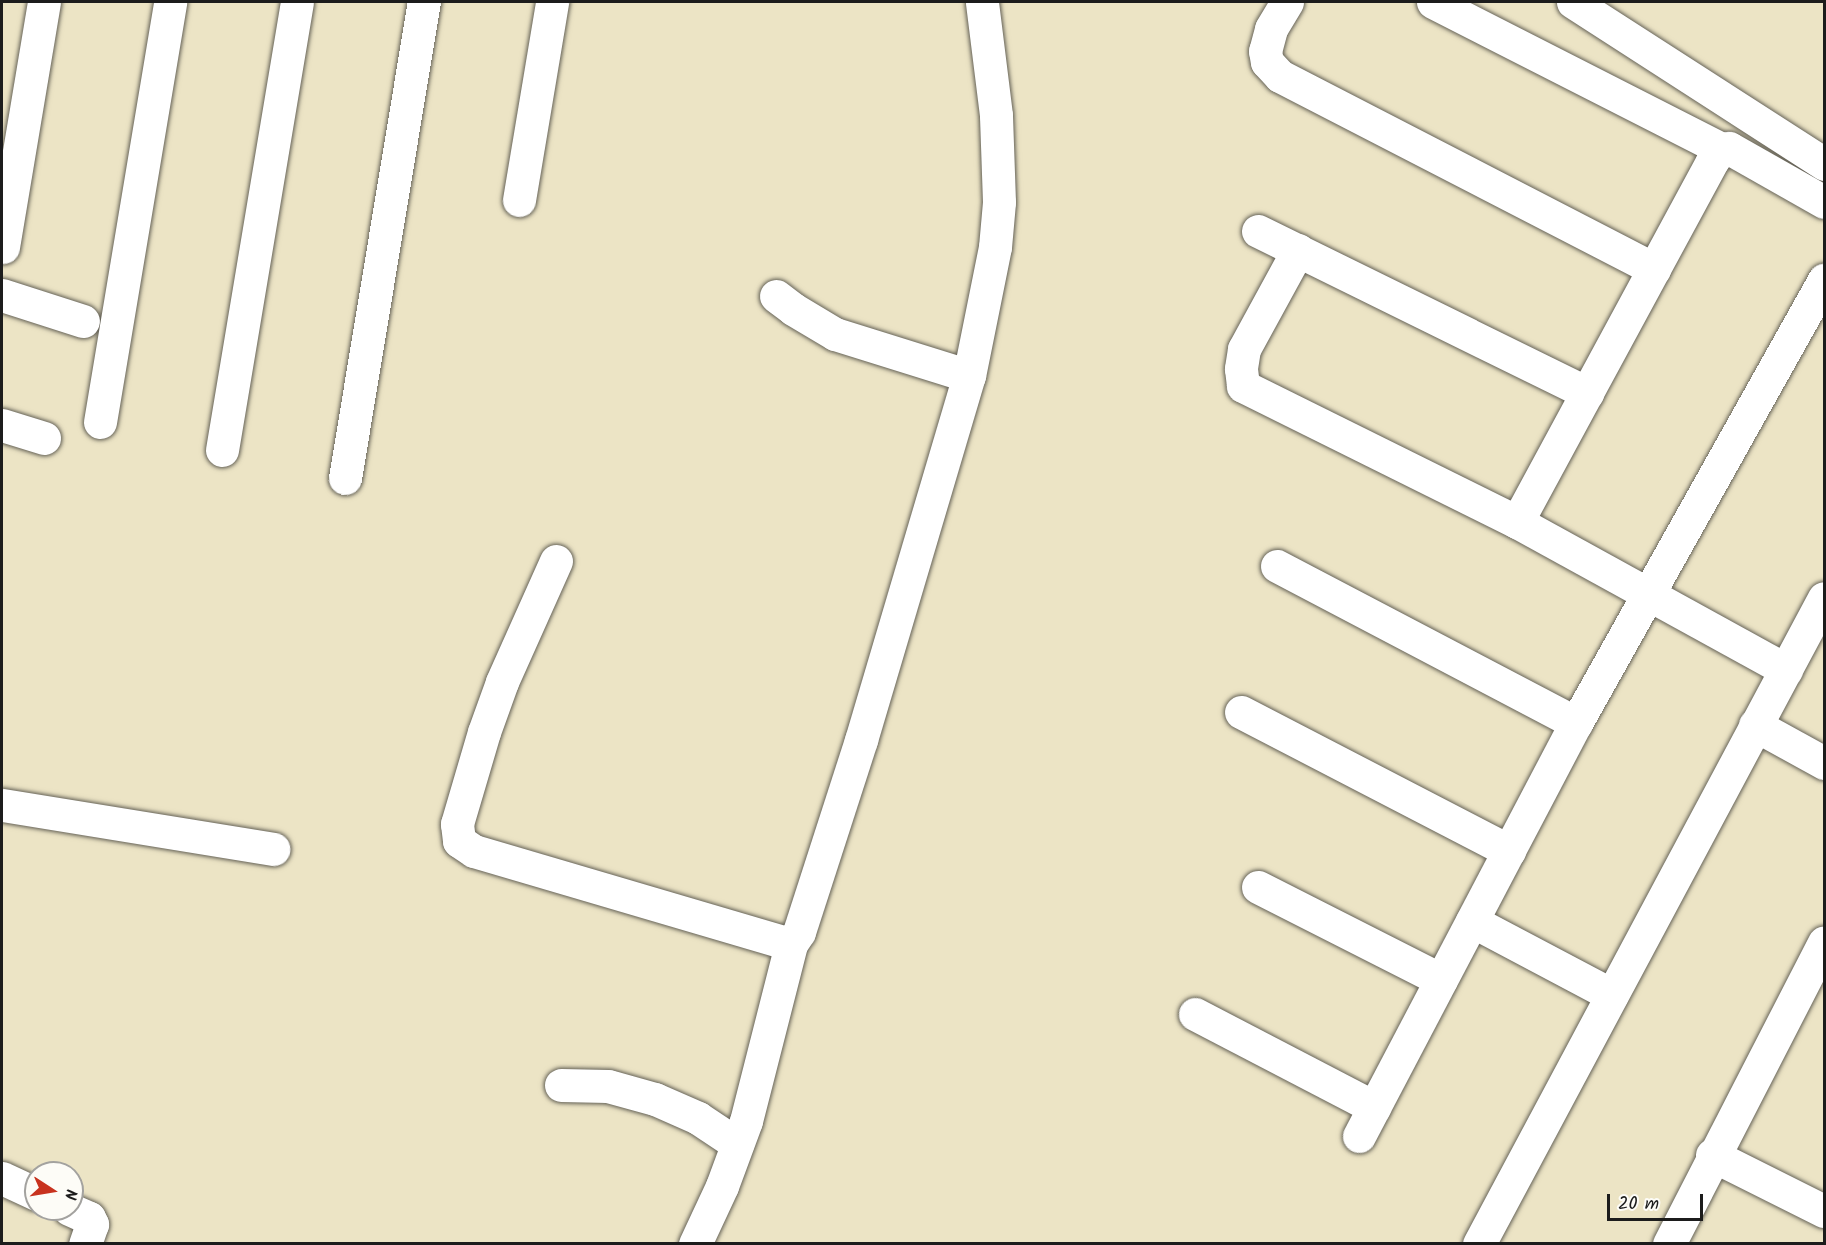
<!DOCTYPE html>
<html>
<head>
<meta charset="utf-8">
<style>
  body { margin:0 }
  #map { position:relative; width:1826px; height:1245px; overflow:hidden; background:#ece4c5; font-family:Kalam,sans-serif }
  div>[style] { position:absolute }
  .roads { filter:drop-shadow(0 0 2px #656257) drop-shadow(0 0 2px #656257) }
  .minor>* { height:33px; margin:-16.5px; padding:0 16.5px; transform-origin:16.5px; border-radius:16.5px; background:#fff }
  span { translate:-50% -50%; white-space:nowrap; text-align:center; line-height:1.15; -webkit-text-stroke:4.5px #fdfcf7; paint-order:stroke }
  .frame { position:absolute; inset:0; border:3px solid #1c1c1c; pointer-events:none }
  .north { position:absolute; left:24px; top:1161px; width:60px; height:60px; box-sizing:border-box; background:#fdfcf7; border:2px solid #a3a29f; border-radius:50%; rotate:102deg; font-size:16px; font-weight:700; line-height:24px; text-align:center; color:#1c1c1c }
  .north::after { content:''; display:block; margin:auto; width:21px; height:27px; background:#c8321e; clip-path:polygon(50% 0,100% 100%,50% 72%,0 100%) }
  .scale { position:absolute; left:1607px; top:1194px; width:96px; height:27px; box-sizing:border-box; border:3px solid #1c1c1c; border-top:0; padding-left:8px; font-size:18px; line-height:21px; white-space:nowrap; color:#1c1c1c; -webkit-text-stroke:4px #fdfcf7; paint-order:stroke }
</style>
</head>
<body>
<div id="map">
  <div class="roads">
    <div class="minor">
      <div style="left:1287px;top:2px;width:31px;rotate:121deg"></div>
      <div style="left:1271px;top:29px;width:23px;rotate:105deg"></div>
      <div style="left:1265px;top:51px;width:11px;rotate:80deg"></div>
      <div style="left:1267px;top:62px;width:19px;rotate:47deg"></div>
      <div style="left:1280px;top:76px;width:421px;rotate:27.3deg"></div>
      <div style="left:1433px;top:2px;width:323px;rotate:27deg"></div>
      <div style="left:1573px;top:2px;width:299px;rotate:32.8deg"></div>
      <div style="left:519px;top:200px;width:201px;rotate:-80.5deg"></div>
      <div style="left:1258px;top:231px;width:367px;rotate:26.2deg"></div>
      <div style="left:3px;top:247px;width:248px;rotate:-80.5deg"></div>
      <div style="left:1298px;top:250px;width:113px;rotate:118.6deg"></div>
      <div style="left:1244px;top:349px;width:20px;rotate:99deg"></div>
      <div style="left:1241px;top:369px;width:17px;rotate:83deg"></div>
      <div style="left:1243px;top:386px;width:306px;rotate:26.4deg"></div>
      <div style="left:1517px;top:522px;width:307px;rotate:28.8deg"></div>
      <div style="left:2px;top:295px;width:85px;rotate:17.8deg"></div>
      <div style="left:776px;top:296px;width:21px;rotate:37deg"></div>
      <div style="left:793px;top:309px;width:49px;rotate:30.8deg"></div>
      <div style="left:835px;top:334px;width:140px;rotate:17.4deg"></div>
      <div style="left:100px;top:422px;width:426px;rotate:-80.5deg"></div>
      <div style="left:2px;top:425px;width:44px;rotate:17.2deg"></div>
      <div style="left:222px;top:450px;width:454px;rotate:-80.5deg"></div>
      <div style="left:345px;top:478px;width:483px;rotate:-80.6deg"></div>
      <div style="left:1517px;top:522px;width:410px;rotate:-61.6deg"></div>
      <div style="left:1712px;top:161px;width:15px;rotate:-53deg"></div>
      <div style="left:1721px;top:149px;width:8px;rotate:-7deg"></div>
      <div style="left:1729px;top:148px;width:109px;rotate:29.6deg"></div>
      <div style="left:556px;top:561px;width:133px;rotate:114.1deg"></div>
      <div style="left:502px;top:682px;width:53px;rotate:109.8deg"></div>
      <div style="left:484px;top:732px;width:96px;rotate:106.4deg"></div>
      <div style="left:457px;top:824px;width:17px;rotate:83deg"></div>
      <div style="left:459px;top:841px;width:18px;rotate:34deg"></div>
      <div style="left:474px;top:851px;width:330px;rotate:16.4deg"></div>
      <div style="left:1277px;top:566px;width:338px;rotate:27.7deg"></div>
      <div style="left:1241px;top:712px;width:302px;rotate:27.4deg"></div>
      <div style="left:1755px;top:725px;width:79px;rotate:28.8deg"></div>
      <div style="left:2px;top:805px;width:275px;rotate:9.2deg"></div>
      <div style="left:1258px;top:887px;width:205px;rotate:26.9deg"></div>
      <div style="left:1472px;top:921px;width:158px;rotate:27.9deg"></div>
      <div style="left:1195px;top:1014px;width:202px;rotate:27.5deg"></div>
      <div style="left:561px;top:1085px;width:47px;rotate:1.2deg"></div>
      <div style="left:608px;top:1086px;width:49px;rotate:15.5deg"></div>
      <div style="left:655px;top:1099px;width:47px;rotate:23.8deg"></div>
      <div style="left:698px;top:1118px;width:47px;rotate:33.7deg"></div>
      <div style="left:1359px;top:1136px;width:467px;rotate:-62.3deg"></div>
      <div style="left:1576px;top:723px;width:508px;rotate:-60.76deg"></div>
      <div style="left:1712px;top:1155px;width:125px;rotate:26.6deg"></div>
      <div style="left:2px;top:1178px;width:38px;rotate:25deg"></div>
      <div style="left:69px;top:1209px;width:22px;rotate:24deg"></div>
      <div style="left:89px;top:1218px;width:7px;rotate:63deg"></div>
      <div style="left:92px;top:1224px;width:21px;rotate:109deg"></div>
      <div style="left:695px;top:1244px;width:64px;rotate:-65deg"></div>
      <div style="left:722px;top:1186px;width:69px;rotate:-69.7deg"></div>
      <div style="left:746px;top:1121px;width:183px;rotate:-75.7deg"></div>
      <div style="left:791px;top:944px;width:14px;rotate:-56deg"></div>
      <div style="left:799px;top:932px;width:202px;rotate:-72.1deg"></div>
      <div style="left:861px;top:740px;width:380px;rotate:-73.5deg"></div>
      <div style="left:969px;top:376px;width:132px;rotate:-78.6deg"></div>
      <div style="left:995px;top:247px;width:45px;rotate:-84.9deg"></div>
      <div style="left:999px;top:202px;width:87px;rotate:-92deg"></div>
      <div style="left:996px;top:115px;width:114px;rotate:-97.1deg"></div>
      <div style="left:1479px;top:1244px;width:732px;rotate:-61.9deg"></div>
      <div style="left:1669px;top:1244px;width:339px;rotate:-62.8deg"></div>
    </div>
  </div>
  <div class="frame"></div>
  <div class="north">N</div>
  <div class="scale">20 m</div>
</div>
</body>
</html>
